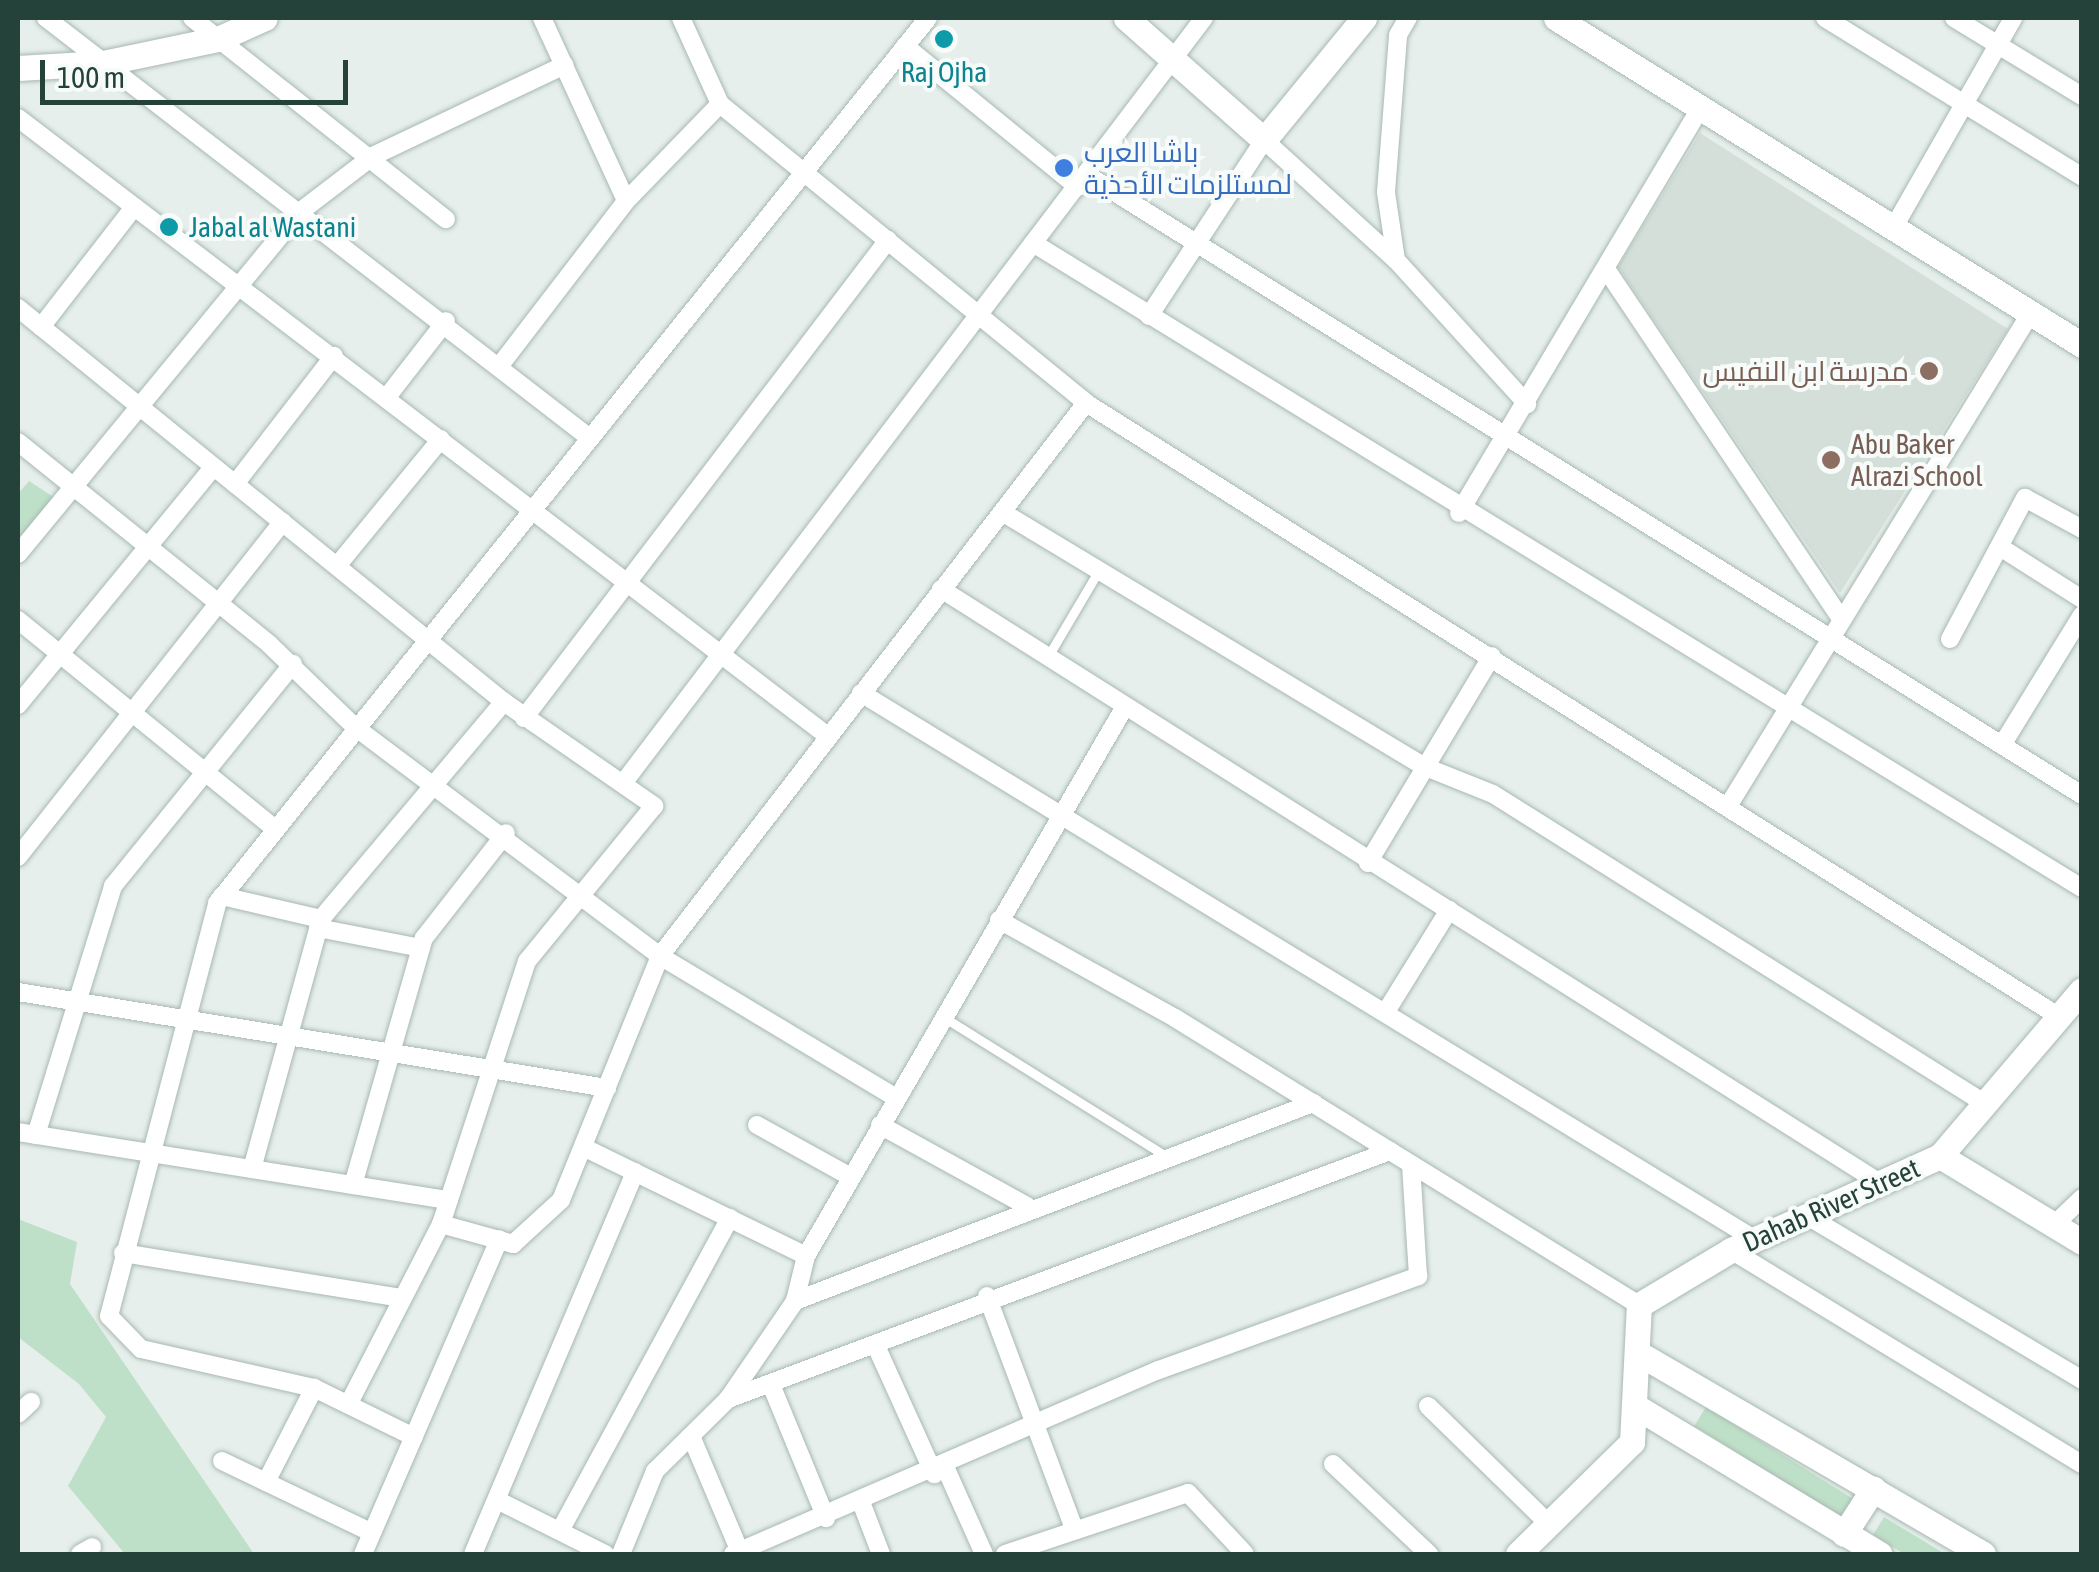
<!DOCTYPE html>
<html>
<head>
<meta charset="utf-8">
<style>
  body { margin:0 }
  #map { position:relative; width:2099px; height:1572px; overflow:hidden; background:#e6efeb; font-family:"Asap Condensed",Cairo,sans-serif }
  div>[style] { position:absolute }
  .built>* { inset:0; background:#d4dfda }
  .green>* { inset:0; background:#bfe0c8; transform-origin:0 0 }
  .roads { filter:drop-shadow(0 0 2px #a8b8b2) drop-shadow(0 0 2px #a8b8b2) }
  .lane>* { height:9px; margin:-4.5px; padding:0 4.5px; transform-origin:4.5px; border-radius:4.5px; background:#fff }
  .street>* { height:18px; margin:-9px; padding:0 9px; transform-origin:9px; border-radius:9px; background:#fff }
  .secondary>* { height:25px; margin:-12.5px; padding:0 12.5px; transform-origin:12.5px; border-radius:12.5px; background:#fff }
  .dots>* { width:28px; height:28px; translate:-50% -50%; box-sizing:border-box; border:5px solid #f7fbf9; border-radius:50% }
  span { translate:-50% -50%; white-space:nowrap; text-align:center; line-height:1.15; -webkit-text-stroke:8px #f7fbf9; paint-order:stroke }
  .culture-label { font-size:28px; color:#0d838f }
  .left { translate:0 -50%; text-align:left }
  .shop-label { font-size:28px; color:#366cbe }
  .education-label { font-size:28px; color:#785e54 }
  .right { translate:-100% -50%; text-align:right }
  .street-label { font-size:28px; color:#24423a }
  .frame { position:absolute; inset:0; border:20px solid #24423a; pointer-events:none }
  .scale { position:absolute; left:40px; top:60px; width:308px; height:45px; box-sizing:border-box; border:5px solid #24423a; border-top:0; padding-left:12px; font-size:30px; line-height:35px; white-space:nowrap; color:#24423a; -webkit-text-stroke:8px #f7fbf9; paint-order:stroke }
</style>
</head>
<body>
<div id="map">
  <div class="built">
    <div style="clip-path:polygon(1700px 133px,2008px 329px,1840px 593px,1618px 267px)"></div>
  </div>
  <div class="green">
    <div style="clip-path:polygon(29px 481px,55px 498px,18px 544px,18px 494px)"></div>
    <div style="clip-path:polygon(18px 1219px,77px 1242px,70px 1284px,254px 1554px,125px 1554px,68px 1486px,106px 1417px,79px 1384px,18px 1337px)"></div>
    <div style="left:1706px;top:1407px;width:174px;height:22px;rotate:32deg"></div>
    <div style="clip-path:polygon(1884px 1517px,1945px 1554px,1904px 1554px,1873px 1535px)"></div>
  </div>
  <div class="roads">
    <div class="lane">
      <div style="left:1047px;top:658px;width:102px;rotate:-59.4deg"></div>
      <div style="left:945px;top:1018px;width:261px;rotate:32deg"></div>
    </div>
    <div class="street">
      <div style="left:46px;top:18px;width:684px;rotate:37.69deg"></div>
      <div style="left:192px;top:18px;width:324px;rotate:38.4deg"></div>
      <div style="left:542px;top:18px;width:201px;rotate:65.3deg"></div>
      <div style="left:681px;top:18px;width:94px;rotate:65.6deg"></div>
      <div style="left:720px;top:104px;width:473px;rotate:39.2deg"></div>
      <div style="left:1086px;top:403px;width:1149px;rotate:32.24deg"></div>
      <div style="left:1825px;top:18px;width:302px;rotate:31.7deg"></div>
      <div style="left:1954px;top:18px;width:150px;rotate:31.4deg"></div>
      <div style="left:905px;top:46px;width:223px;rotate:39.2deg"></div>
      <div style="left:18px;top:118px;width:1020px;rotate:37.35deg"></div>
      <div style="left:1087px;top:175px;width:1172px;rotate:31.93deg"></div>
      <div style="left:1894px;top:227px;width:241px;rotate:-60.3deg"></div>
      <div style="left:1033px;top:243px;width:1231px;rotate:31.59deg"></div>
      <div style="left:1396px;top:260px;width:195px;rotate:47.7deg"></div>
      <div style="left:1606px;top:269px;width:422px;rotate:56.1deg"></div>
      <div style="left:18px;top:308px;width:626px;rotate:39.03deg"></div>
      <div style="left:504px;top:702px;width:183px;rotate:34.7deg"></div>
      <div style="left:654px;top:806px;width:200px;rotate:129.3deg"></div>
      <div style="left:527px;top:961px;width:277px;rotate:108.1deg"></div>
      <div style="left:441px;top:1224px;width:203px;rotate:117.2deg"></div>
      <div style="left:1149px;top:316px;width:210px;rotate:-56.8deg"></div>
      <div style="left:1264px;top:140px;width:178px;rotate:42.3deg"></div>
      <div style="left:1396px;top:260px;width:69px;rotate:-98.4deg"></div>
      <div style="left:1386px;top:192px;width:157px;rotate:-85.6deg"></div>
      <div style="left:1398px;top:35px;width:20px;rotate:-60deg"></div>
      <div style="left:41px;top:327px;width:152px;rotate:-52.2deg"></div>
      <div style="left:501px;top:364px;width:205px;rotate:-52.5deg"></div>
      <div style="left:626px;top:201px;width:135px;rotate:-45.9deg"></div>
      <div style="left:387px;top:397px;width:96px;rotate:-52.2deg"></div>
      <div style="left:18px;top:442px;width:322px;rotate:38.8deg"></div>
      <div style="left:269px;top:644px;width:120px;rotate:44deg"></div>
      <div style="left:355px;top:727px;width:381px;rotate:36.9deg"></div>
      <div style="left:660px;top:956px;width:274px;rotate:31deg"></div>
      <div style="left:235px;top:484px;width:162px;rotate:-52.3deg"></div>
      <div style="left:1459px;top:513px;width:473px;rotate:-59.2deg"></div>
      <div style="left:1007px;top:515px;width:486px;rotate:31.1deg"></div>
      <div style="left:1423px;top:766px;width:75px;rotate:21.8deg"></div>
      <div style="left:1493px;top:794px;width:580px;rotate:32.18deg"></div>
      <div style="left:2000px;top:547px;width:97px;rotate:32.4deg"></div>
      <div style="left:18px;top:554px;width:445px;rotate:-50.5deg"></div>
      <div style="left:301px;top:211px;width:91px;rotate:-37.4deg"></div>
      <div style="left:373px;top:156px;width:212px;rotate:-25.4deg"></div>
      <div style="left:337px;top:566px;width:164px;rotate:-50.7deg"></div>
      <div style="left:941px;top:589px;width:1105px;rotate:32.32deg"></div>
      <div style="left:18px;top:620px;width:331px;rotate:39.1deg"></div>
      <div style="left:1950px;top:639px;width:160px;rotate:-62deg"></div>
      <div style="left:2025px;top:498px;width:65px;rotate:28.5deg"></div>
      <div style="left:861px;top:693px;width:1047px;rotate:31.44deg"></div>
      <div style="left:18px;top:705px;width:307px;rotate:-50.6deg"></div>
      <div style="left:524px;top:718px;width:601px;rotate:-52.71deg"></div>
      <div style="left:2002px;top:745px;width:153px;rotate:-58.4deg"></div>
      <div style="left:624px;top:782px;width:959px;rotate:-52.8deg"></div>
      <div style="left:1730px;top:803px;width:574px;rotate:-58.47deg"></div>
      <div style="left:18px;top:857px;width:427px;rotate:-51.7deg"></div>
      <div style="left:1368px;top:863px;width:241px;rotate:-59.1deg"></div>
      <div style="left:222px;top:896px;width:102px;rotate:13.1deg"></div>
      <div style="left:999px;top:920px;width:201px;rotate:29.1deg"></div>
      <div style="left:1175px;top:1018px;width:546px;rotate:31.74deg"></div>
      <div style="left:318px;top:928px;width:105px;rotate:11deg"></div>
      <div style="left:18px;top:992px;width:597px;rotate:9.26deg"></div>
      <div style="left:1387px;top:1010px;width:118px;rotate:-58.2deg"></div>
      <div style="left:757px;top:1125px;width:107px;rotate:29deg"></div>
      <div style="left:880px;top:1125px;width:168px;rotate:28.9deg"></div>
      <div style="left:18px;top:1132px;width:436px;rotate:9deg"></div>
      <div style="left:36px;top:1135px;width:261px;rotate:-72.8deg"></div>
      <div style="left:113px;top:886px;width:286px;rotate:-51deg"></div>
      <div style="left:583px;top:1147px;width:248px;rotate:26deg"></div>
      <div style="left:252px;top:1169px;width:259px;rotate:-74.6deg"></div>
      <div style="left:321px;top:919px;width:284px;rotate:-49.9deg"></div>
      <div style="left:353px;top:1185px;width:257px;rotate:-74deg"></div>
      <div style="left:424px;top:938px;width:133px;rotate:-52deg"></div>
      <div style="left:1804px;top:1214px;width:324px;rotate:30.8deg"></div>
      <div style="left:441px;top:1224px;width:75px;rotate:15.5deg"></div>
      <div style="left:513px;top:1244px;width:65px;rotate:-42.5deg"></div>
      <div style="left:561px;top:1200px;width:263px;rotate:-67.9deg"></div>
      <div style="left:660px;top:956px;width:698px;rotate:-52.39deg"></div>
      <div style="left:2054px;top:1225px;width:39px;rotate:-44deg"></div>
      <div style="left:1731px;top:1250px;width:411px;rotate:31.4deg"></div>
      <div style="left:123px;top:1253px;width:277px;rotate:9.2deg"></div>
      <div style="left:987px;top:1296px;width:249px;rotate:69.5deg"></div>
      <div style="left:795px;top:1301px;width:555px;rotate:-20.92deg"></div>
      <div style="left:876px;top:1346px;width:141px;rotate:65.6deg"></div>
      <div style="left:772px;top:1387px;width:142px;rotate:67.6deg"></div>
      <div style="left:728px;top:1399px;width:707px;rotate:-20.54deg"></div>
      <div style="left:1428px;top:1406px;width:169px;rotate:44.3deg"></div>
      <div style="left:18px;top:1414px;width:18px;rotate:-43deg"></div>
      <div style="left:691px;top:1436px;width:126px;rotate:67.1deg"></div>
      <div style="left:414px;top:1437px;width:111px;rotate:-153.9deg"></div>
      <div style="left:314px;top:1388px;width:177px;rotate:-167.3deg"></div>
      <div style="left:141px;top:1349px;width:46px;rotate:-134.1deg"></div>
      <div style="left:109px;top:1316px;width:427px;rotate:-75.3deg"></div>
      <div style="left:217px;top:903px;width:1135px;rotate:-51.22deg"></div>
      <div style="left:222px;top:1461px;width:166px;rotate:25.6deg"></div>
      <div style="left:1333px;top:1464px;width:132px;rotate:43.2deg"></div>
      <div style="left:946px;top:1469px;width:93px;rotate:65.9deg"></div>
      <div style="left:266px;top:1482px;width:106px;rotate:-62.9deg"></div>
      <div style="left:499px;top:1501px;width:119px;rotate:26.6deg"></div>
      <div style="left:861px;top:1502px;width:56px;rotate:69deg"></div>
      <div style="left:561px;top:1529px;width:354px;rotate:-61.5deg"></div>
      <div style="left:80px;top:1554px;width:14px;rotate:-30deg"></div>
      <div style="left:363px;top:1554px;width:343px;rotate:-66.6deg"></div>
      <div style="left:473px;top:1554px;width:415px;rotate:-67deg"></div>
      <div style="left:621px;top:1554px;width:90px;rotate:-67.7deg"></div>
      <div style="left:655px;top:1471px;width:103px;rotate:-44.6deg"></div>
      <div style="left:728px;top:1399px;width:119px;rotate:-55.6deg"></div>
      <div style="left:795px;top:1301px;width:46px;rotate:-76.3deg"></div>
      <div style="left:806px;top:1256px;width:634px;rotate:-59.87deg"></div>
      <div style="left:733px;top:1554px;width:464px;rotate:-23.4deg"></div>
      <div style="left:1159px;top:1370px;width:276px;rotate:-19.9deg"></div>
      <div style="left:1418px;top:1276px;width:112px;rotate:-93.6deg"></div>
      <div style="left:1005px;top:1554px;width:193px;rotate:-18.4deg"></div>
      <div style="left:1188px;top:1493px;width:83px;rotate:46.9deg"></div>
    </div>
    <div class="secondary">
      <div style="left:1126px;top:18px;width:184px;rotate:41.5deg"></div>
      <div style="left:1264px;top:140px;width:158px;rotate:-50.7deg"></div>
      <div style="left:1556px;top:18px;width:619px;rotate:31.87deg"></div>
      <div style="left:18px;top:68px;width:85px;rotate:-3.4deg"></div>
      <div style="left:103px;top:63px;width:117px;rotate:-11.8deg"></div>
      <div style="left:218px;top:39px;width:51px;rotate:-24.1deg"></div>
      <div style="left:1940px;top:1156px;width:166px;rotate:31.2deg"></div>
      <div style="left:1638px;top:1353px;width:399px;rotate:30.2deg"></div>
      <div style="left:1640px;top:1409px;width:280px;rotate:31.2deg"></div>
      <div style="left:1844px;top:1534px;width:54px;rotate:-57.2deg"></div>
      <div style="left:1518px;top:1554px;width:160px;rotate:-44.5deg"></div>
      <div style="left:1632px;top:1442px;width:137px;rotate:-87.1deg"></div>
      <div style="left:1639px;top:1305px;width:107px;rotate:-30.9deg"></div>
      <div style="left:1731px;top:1250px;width:229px;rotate:-24.2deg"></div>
      <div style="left:1940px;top:1156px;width:218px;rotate:-49.5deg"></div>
    </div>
  </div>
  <div class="dots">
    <div style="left:944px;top:39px;background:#0f9aa8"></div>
    <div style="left:1064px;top:168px;background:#3f7fe0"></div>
    <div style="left:169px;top:227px;background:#0f9aa8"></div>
    <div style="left:1929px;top:371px;background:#8d6e63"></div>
    <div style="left:1831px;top:460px;background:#8d6e63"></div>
  </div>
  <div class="culture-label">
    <span style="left:944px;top:72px">Raj Ojha</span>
    <span class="left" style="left:189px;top:227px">Jabal al Wastani</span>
  </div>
  <div class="shop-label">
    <span class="left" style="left:1084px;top:168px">باشا العرب<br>لمستلزمات الأحذية</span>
  </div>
  <div class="education-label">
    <span class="right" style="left:1909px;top:371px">مدرسة ابن النفيس</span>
    <span class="left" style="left:1851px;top:460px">Abu Baker<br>Alrazi School</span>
  </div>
  <div class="street-label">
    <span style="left:1831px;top:1205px;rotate:-24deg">Dahab River Street</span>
  </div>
  <div class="frame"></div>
  <div class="scale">100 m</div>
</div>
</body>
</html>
